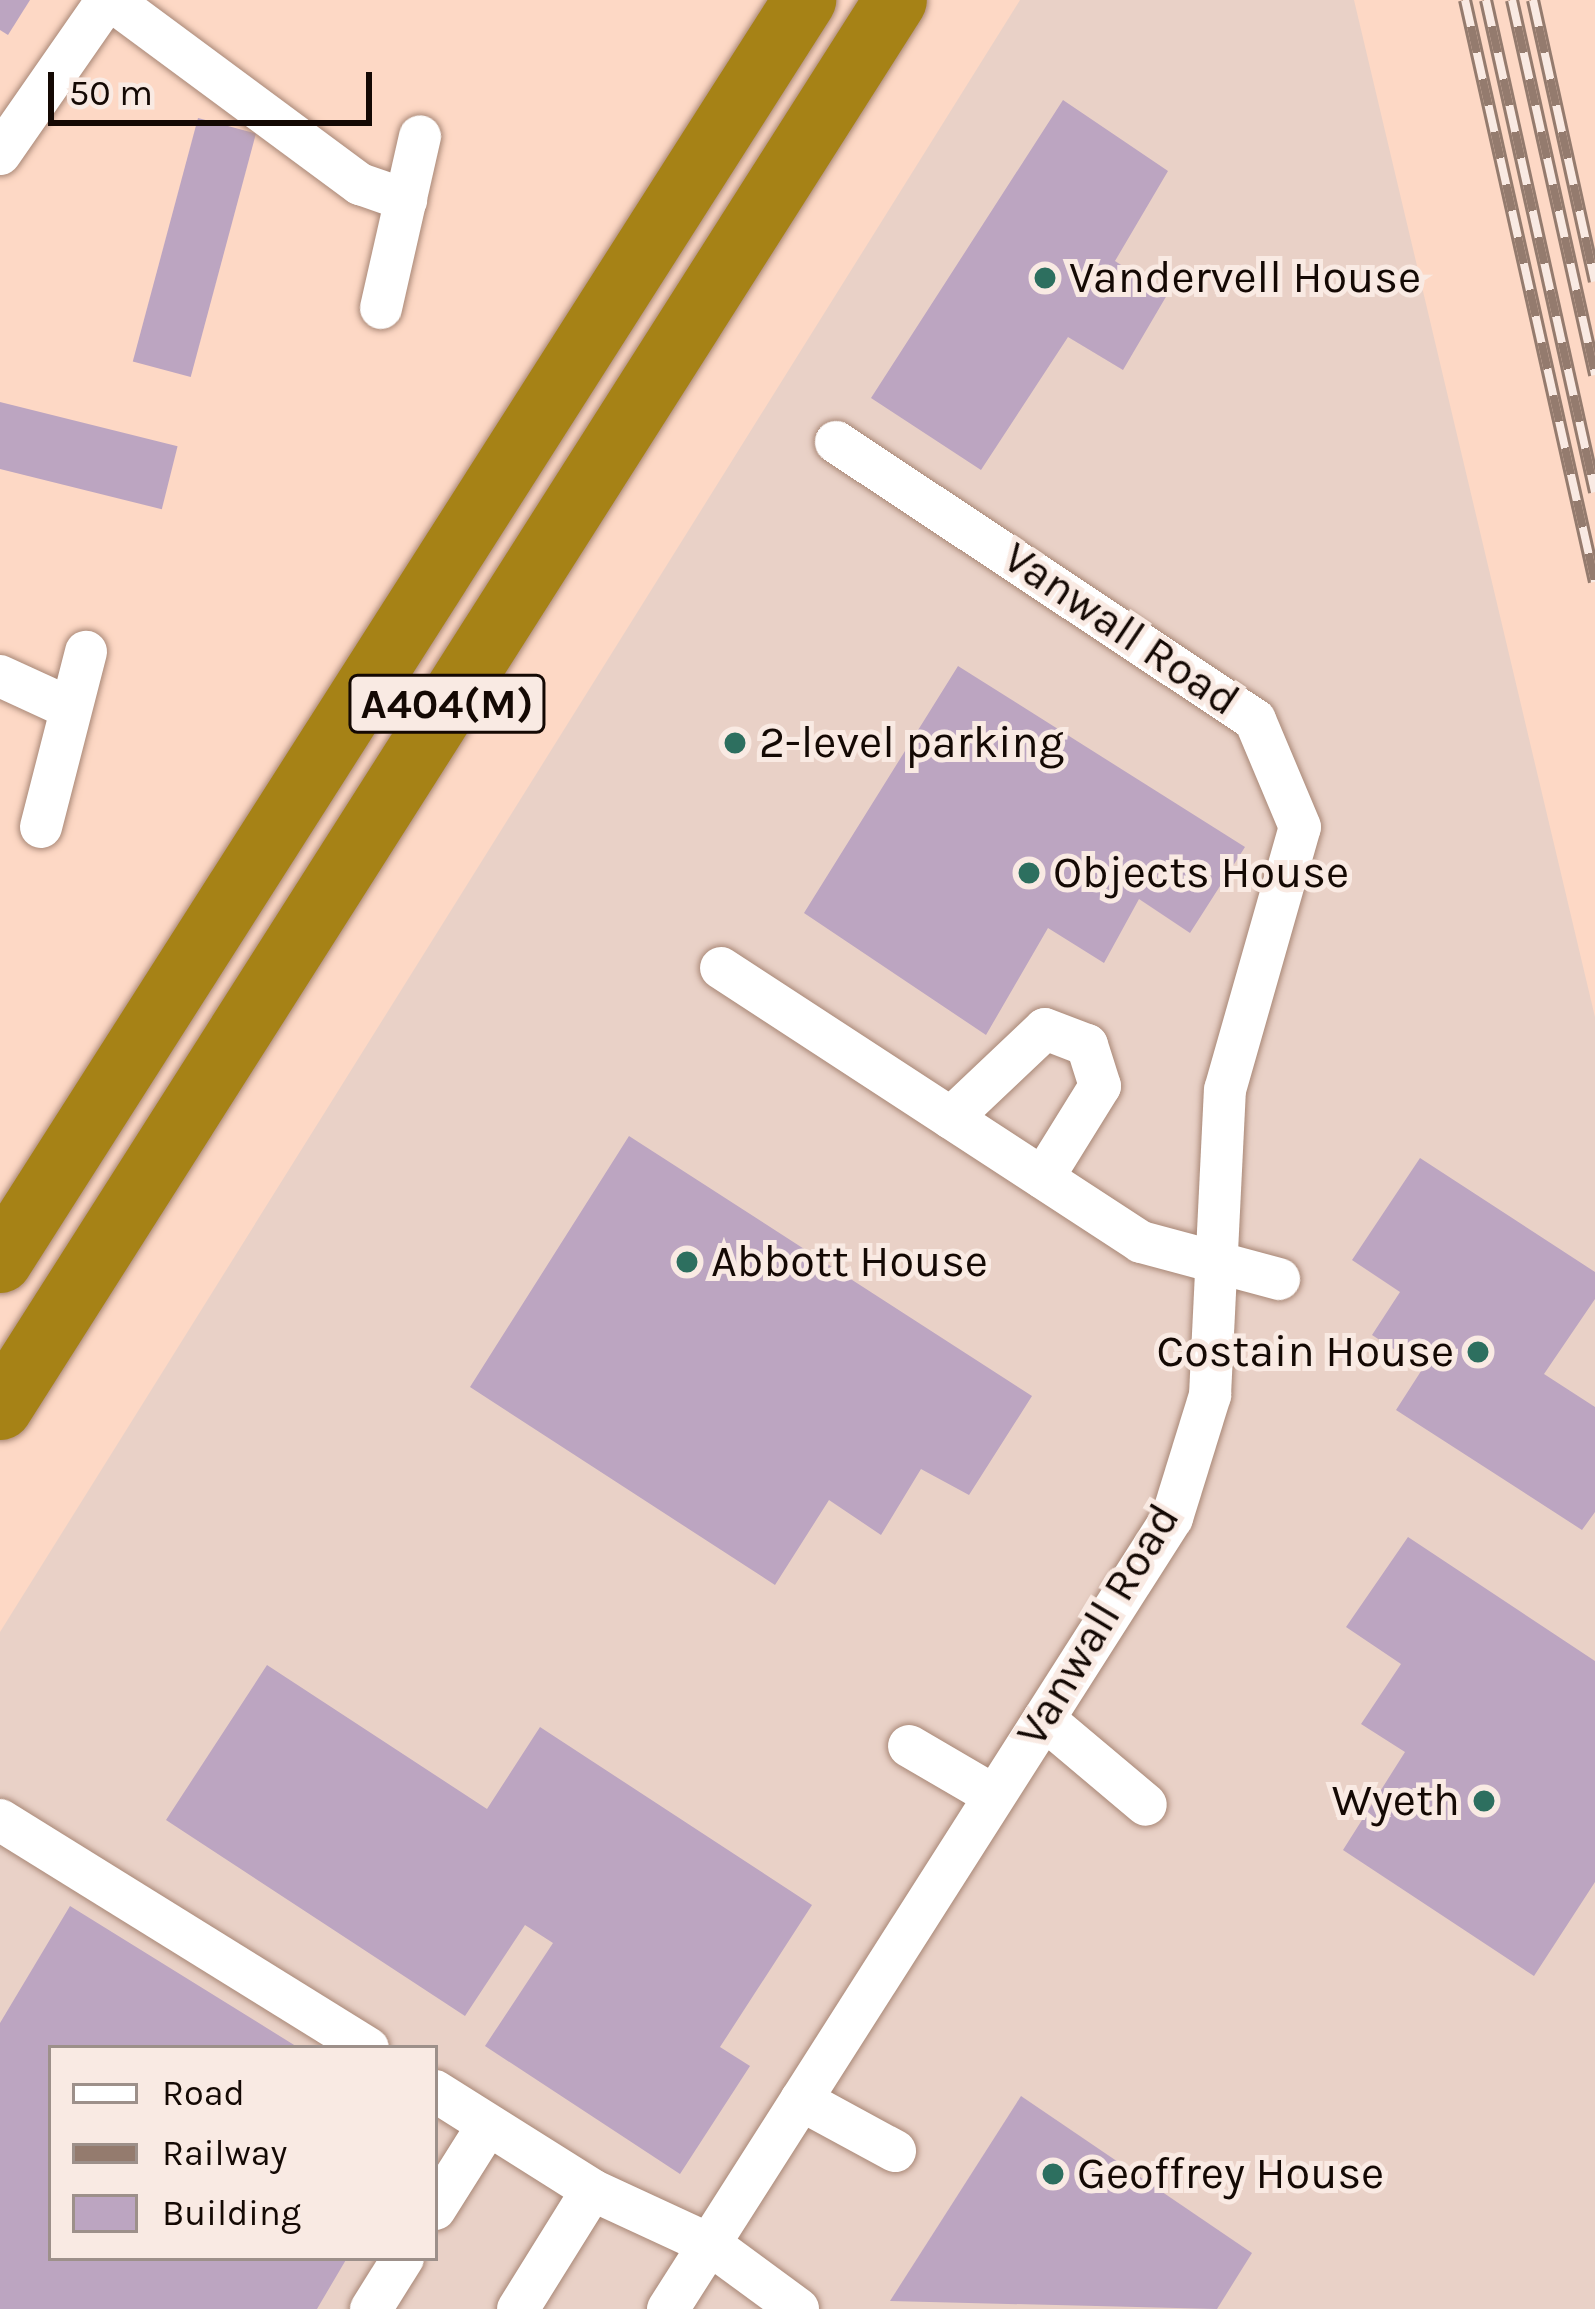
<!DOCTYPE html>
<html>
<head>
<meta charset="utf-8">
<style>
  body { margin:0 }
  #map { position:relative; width:1595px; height:2309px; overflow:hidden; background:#fdd8c5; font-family:Karla,sans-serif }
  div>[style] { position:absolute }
  .commercial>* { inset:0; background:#e9d1c7 }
  .building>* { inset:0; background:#bca5c1; transform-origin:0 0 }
  .roads { filter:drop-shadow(0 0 3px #a88776) drop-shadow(0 0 3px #a88776) }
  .minor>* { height:42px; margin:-21px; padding:0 21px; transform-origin:21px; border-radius:21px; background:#fff }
  .highway>* { height:63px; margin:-31.5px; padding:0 31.5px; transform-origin:31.5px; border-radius:31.5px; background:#a68216 }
  .rail>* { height:14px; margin-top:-7px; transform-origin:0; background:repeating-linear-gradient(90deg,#f9eae3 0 27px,#947b6e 0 54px); box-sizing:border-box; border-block:3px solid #947b6e }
  .dots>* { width:33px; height:33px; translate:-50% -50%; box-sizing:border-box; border:6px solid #f9eae3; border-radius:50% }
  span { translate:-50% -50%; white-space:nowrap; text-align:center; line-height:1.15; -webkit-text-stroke:10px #f9eae3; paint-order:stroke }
  .shield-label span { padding:3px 9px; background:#f9eae3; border:3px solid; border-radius:9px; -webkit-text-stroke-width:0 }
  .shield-label { font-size:42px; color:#140904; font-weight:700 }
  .poi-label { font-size:45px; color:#140904 }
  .left { translate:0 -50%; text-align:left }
  .right { translate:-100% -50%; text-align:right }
  .street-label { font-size:45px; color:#140904 }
  .legend { position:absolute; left:48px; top:2045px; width:390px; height:216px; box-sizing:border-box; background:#f9eae3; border:3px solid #9d908a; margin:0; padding:15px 21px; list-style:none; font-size:36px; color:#140904 }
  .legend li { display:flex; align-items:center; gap:24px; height:60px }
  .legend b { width:60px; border:3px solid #9d908a }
  .scale { position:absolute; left:48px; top:72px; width:324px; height:54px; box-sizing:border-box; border:6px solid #140904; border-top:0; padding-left:15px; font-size:36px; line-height:42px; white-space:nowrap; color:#140904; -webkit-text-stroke:9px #f9eae3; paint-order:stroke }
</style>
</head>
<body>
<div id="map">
  <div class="commercial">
    <div style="clip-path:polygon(evenodd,1020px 0,1354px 0,1595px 1017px,1595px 2309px,0 2309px,0 1632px,1020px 0,51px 2048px,435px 2048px,435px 2258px,51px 2258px,51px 2048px)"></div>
  </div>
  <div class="building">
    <div style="clip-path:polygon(0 0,30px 0,8px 35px,0 30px)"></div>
    <div style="clip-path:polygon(1063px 100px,1168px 171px,1115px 261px,1167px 295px,1123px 370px,1068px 337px,981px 470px,871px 398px)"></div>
    <div style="left:198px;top:118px;width:60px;height:252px;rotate:15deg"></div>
    <div style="left:0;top:402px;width:183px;height:65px;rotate:14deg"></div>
    <div style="clip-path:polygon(958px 666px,1245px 847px,1190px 933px,1139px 899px,1104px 963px,1048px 928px,986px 1035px,804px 913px)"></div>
    <div style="clip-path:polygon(629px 1136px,1032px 1396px,969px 1495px,921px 1469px,881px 1535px,829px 1500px,775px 1585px,470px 1387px)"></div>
    <div style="clip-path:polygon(1420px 1158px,1595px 1272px,1595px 1299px,1544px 1374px,1595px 1407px,1595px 1512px,1582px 1530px,1396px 1410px,1423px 1368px,1372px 1335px,1400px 1292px,1352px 1260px)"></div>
    <div style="clip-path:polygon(1408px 1537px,1595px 1661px,1595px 1882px,1534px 1976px,1343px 1850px,1405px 1752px,1361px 1724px,1401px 1664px,1346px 1627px)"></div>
    <div style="clip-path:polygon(267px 1665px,487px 1809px,540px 1727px,812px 1905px,720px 2047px,750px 2066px,680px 2174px,485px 2046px,553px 1943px,525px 1925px,465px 2016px,166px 1820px)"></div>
    <div style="clip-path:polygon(70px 1906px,299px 2048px,51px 2048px,51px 2258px,347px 2258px,317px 2309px,0 2309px,0 2023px)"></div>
    <div style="clip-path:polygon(1021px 2096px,1252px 2253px,1217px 2309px,890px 2301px)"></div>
  </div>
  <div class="roads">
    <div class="minor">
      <div style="left:111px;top:0;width:310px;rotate:36.5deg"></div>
      <div style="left:360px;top:184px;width:49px;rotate:19.2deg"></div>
      <div style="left:0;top:154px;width:188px;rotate:-55.2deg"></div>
      <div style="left:381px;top:308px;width:176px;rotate:-77.2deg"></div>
      <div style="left:0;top:676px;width:77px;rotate:24.6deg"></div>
      <div style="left:41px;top:827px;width:181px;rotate:-75.6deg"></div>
      <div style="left:721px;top:968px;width:501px;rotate:33.12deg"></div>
      <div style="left:1141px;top:1242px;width:143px;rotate:15deg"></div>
      <div style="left:951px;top:1118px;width:129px;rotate:-43.4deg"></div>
      <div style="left:1045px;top:1029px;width:45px;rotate:20.9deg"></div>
      <div style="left:1087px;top:1045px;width:43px;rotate:72.4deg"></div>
      <div style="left:1100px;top:1086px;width:108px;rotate:121.8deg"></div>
      <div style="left:1044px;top:1719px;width:133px;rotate:40.1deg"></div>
      <div style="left:909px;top:1746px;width:97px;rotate:30.3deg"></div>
      <div style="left:0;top:1820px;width:433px;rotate:31.8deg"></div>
      <div style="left:435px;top:2091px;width:186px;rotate:32.2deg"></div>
      <div style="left:592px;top:2190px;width:131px;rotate:24.8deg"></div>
      <div style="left:711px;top:2245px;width:108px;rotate:36.3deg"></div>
      <div style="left:801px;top:2100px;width:107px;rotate:28.5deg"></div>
      <div style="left:435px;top:2209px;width:99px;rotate:-57.8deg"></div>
      <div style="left:371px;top:2309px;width:60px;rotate:-57.9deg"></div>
      <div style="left:518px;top:2309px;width:140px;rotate:-58.1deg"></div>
      <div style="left:668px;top:2309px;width:938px;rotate:-57.5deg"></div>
      <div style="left:1172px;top:1518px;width:129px;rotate:-72.8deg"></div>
      <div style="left:1210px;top:1395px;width:305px;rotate:-87.2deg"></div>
      <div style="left:1225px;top:1090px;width:273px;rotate:-74.1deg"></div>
      <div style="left:1300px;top:827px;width:116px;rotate:-112.8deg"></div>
      <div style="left:1255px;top:720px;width:503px;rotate:-146.44deg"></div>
    </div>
    <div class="highway">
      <div style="left:0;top:1261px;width:1496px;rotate:-57.48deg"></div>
      <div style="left:0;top:1408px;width:1668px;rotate:-57.56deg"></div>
    </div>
  </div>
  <div class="rail">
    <div style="left:1465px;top:0;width:596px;rotate:77.41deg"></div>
    <div style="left:1486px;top:0;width:504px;rotate:77.51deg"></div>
    <div style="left:1512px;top:0;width:384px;rotate:77.5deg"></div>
    <div style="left:1533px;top:0;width:288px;rotate:77.6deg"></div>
  </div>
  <div class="dots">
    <div style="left:1045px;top:278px;background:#2d6f5f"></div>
    <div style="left:735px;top:743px;background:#2d6f5f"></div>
    <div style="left:1029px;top:873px;background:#2d6f5f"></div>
    <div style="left:687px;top:1262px;background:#2d6f5f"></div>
    <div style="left:1478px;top:1352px;background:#2d6f5f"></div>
    <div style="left:1484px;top:1801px;background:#2d6f5f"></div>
    <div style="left:1053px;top:2174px;background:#2d6f5f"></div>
  </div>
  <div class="shield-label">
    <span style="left:447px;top:704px">A404(M)</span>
  </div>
  <div class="poi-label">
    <span class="left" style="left:1069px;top:278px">Vandervell House</span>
    <span class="left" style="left:759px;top:743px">2-level parking</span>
    <span class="left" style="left:1053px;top:873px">Objects House</span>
    <span class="left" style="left:711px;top:1262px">Abbott House</span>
    <span class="right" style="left:1454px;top:1352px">Costain House</span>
    <span class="right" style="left:1460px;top:1801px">Wyeth</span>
    <span class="left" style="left:1077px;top:2174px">Geoffrey House</span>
  </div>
  <div class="street-label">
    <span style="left:1121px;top:629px;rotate:34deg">Vanwall Road</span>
    <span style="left:1098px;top:1625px;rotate:-59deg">Vanwall Road</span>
  </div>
  <ul class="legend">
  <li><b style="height:15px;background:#fff"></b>Road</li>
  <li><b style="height:15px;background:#947b6e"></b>Railway</li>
  <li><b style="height:33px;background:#bca5c1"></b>Building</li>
  </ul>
  <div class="scale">50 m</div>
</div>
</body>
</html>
